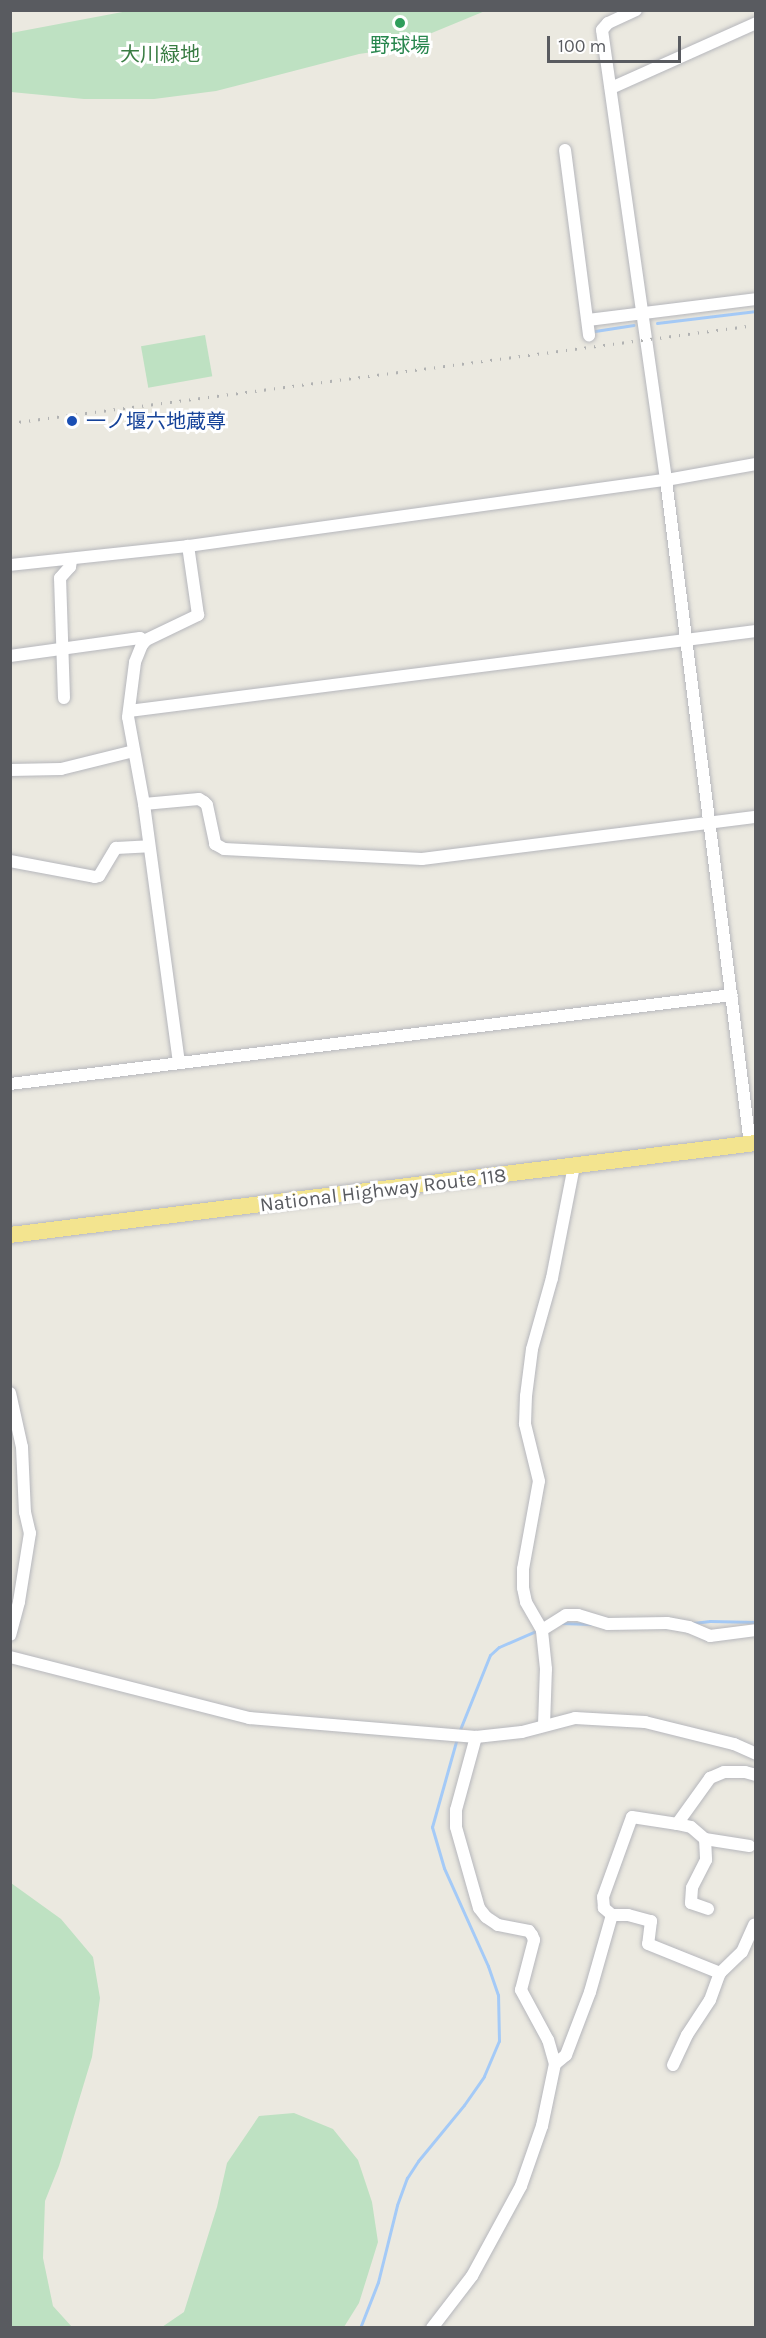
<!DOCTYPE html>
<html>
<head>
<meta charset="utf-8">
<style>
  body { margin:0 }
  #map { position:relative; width:766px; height:2338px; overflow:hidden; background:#ebe9e0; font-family:Karla,"Noto Sans JP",sans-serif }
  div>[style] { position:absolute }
  .green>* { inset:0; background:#bee1c2; transform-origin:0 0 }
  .stream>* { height:3px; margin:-1.5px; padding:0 1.5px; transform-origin:1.5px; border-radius:1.5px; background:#a4caf7 }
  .roads { filter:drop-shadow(0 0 2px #b6b7bc) drop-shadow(0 0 2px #b6b7bc) }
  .minor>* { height:12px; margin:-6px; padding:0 6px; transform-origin:6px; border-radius:6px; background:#fff }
  .highway>* { height:16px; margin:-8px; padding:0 8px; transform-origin:8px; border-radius:8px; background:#f3e48f }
  .rail>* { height:3px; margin-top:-1.5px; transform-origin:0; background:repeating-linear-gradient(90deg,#b1b2b2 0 1.5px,transparent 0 9.5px) }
  .dots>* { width:16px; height:16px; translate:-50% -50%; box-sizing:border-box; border:3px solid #fff; border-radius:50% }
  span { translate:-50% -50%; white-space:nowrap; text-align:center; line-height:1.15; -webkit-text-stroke:6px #fff; paint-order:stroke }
  .leisure-label { font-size:20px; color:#27864d }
  .park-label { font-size:20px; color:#3a7d44 }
  .transit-label { font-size:20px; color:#164399 }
  .left { translate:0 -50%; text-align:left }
  .street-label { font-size:20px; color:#595b60 }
  .frame { position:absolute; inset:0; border:12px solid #595b60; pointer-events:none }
  .scale { position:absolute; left:547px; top:36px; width:134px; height:27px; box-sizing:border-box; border:3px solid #595b60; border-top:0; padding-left:8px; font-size:18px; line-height:21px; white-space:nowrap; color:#595b60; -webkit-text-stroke:4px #fff; paint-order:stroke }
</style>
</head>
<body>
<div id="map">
  <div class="green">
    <div style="clip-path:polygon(133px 10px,485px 10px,485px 11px,393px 49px,359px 54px,216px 91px,154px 99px,84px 99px,11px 92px,11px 33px)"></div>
    <div style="left:205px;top:335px;width:42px;height:65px;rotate:80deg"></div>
    <div style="clip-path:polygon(11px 1883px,61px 1919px,93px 1957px,100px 1998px,92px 2057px,59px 2166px,45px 2201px,43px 2258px,53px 2306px,72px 2327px,11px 2327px)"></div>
    <div style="clip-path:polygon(294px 2113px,333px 2129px,358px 2160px,372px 2202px,378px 2242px,359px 2303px,344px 2327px,162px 2327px,184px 2312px,217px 2207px,227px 2163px,259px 2116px)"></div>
  </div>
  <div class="stream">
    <div style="left:657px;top:323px;width:100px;rotate:-6.9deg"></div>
    <div style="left:595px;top:331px;width:39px;rotate:-9deg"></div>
    <div style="left:562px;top:1623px;width:29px;rotate:2deg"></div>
    <div style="left:693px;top:1623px;width:17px;rotate:-7deg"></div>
    <div style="left:710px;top:1621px;width:46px;rotate:1.2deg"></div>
    <div style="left:459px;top:1732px;width:83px;rotate:-68.1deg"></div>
    <div style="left:490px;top:1655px;width:12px;rotate:-42deg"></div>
    <div style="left:499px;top:1647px;width:43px;rotate:-23.6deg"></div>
    <div style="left:360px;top:2328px;width:49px;rotate:-68.6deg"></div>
    <div style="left:378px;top:2282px;width:79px;rotate:-76.1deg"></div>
    <div style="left:397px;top:2205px;width:29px;rotate:-70deg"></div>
    <div style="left:407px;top:2178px;width:20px;rotate:-57deg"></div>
    <div style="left:418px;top:2161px;width:72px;rotate:-50.6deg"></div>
    <div style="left:464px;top:2105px;width:35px;rotate:-55deg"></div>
    <div style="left:484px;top:2076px;width:38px;rotate:-67deg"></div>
    <div style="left:499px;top:2041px;width:46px;rotate:-91.2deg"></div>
    <div style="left:498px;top:1995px;width:31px;rotate:-109deg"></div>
    <div style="left:488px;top:1966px;width:107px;rotate:-114.2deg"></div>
    <div style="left:444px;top:1868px;width:43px;rotate:-106.3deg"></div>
    <div style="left:432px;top:1827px;width:92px;rotate:-74.3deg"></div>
  </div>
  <div class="roads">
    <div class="minor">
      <div style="left:636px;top:10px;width:31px;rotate:155deg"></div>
      <div style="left:608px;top:23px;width:9px;rotate:131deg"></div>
      <div style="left:602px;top:30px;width:455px;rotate:81.9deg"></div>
      <div style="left:666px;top:480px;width:669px;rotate:82.79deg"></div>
      <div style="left:611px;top:88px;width:159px;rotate:-24.1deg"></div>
      <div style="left:565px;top:150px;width:187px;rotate:82.6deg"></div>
      <div style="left:588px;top:320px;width:169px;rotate:-7.1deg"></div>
      <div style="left:10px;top:565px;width:179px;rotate:-6.1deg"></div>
      <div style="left:188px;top:546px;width:483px;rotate:-7.9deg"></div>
      <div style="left:666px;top:480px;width:91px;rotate:-10.1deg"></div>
      <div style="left:10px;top:656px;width:131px;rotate:-7.9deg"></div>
      <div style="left:140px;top:638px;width:6px;rotate:31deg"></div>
      <div style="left:64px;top:698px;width:120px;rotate:-91.9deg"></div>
      <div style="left:60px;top:578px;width:15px;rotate:-48deg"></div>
      <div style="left:70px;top:567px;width:6px;rotate:-81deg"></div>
      <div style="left:129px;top:711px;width:632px;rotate:-7.27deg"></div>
      <div style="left:10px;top:770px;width:51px;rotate:-1.1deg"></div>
      <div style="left:61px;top:769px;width:75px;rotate:-13.9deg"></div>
      <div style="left:144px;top:804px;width:55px;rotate:-5.2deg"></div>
      <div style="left:199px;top:799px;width:6px;rotate:31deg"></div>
      <div style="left:204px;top:802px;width:4px;rotate:45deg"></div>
      <div style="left:207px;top:805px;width:40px;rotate:78deg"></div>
      <div style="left:215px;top:844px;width:10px;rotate:29deg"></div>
      <div style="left:224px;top:849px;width:198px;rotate:2.9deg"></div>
      <div style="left:422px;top:859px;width:337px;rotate:-7.2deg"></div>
      <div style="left:10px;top:861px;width:86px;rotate:10.7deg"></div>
      <div style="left:95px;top:877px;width:4px;rotate:-14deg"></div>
      <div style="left:99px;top:876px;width:33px;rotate:-59deg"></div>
      <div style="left:116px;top:848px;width:33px;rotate:-3deg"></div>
      <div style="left:179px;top:1063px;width:261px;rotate:-97.7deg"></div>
      <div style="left:144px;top:804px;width:88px;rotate:-100.4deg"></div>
      <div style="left:128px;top:717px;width:55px;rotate:-82.7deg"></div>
      <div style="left:135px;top:662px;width:18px;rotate:-68deg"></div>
      <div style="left:142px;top:645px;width:6px;rotate:-51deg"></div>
      <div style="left:146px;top:640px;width:58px;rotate:-25.7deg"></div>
      <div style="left:198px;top:615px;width:70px;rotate:-98.2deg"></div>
      <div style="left:10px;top:1084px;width:727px;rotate:-7.03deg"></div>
      <div style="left:10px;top:1393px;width:55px;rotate:77.5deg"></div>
      <div style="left:22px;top:1447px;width:65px;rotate:87.4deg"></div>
      <div style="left:25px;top:1512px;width:22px;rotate:77deg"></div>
      <div style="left:30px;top:1533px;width:70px;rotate:99.1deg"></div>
      <div style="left:19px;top:1602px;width:34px;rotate:105deg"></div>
      <div style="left:542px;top:1630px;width:28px;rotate:-32deg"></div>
      <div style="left:566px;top:1615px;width:12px"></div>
      <div style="left:578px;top:1615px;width:31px;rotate:17deg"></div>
      <div style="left:608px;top:1624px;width:59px;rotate:-1deg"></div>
      <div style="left:667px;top:1623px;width:22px;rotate:10deg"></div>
      <div style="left:689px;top:1627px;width:23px;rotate:23deg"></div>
      <div style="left:710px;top:1636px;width:46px;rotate:-7.4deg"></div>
      <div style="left:10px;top:1657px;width:247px;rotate:14.3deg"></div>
      <div style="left:249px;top:1718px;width:228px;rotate:4.8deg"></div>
      <div style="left:476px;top:1737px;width:46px;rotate:-6.2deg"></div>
      <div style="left:522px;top:1732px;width:55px;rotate:-14.8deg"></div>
      <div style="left:575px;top:1718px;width:70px;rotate:3.3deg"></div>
      <div style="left:645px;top:1722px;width:92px;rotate:13.9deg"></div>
      <div style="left:734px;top:1744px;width:24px;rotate:24deg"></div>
      <div style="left:544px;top:1725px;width:56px;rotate:-88deg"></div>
      <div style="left:546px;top:1669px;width:39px;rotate:-96deg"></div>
      <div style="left:542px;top:1630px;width:32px;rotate:-120deg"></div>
      <div style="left:526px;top:1602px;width:14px;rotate:-102deg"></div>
      <div style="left:523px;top:1588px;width:19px;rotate:-90deg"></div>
      <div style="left:523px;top:1569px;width:89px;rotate:-79.7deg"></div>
      <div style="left:539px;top:1481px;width:59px;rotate:-103.8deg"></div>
      <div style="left:525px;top:1424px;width:28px;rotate:-88deg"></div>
      <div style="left:526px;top:1396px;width:47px;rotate:-82.7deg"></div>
      <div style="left:532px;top:1349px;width:74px;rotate:-74.3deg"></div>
      <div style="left:552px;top:1278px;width:114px;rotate:-78.9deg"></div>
      <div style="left:677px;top:1824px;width:14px;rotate:12deg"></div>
      <div style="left:691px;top:1827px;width:18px;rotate:41deg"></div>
      <div style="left:705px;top:1839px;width:21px;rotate:87deg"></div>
      <div style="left:706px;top:1860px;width:31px;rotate:117deg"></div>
      <div style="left:692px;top:1888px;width:15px;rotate:94deg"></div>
      <div style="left:691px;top:1903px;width:18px;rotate:19deg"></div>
      <div style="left:705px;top:1839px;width:45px;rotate:9deg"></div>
      <div style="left:612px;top:1915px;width:16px"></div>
      <div style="left:628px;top:1915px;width:24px;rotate:15deg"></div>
      <div style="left:651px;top:1921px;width:23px;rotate:97deg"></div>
      <div style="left:648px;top:1944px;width:78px;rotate:21.9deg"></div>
      <div style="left:555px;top:2064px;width:14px;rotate:-39deg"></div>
      <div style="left:566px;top:2055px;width:67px;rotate:-69.1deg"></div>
      <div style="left:590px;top:1992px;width:80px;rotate:-74.1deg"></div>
      <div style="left:612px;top:1915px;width:11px;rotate:-139deg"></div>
      <div style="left:604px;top:1908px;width:11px;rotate:-95deg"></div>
      <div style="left:603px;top:1897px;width:85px;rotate:-70.1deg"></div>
      <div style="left:632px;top:1817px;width:46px;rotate:8.8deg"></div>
      <div style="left:677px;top:1824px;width:57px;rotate:-54.3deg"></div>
      <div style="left:710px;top:1778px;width:15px;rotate:-23deg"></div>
      <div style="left:724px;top:1772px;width:21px"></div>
      <div style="left:745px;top:1772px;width:11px;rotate:15deg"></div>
      <div style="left:673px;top:2065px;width:33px;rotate:-65deg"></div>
      <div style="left:687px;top:2035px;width:42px;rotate:-56.7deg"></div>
      <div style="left:710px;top:2000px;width:29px;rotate:-70deg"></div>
      <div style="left:720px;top:1973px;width:30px;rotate:-44deg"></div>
      <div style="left:742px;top:1952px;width:30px;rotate:-66deg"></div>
      <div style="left:432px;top:2328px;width:66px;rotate:-52.4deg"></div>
      <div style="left:472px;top:2276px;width:102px;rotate:-61.4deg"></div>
      <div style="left:521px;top:2186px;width:64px;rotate:-70.7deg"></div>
      <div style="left:542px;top:2126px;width:63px;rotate:-78.2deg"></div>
      <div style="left:555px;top:2064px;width:25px;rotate:-106deg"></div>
      <div style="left:548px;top:2040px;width:57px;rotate:-118.4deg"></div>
      <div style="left:521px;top:1990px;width:52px;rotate:-75.4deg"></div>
      <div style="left:534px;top:1940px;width:5px;rotate:-112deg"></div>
      <div style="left:532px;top:1935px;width:5px;rotate:-127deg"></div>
      <div style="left:529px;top:1931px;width:32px;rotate:-169deg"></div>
      <div style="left:498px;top:1925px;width:14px;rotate:-146deg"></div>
      <div style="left:486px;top:1917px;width:11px;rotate:-128deg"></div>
      <div style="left:479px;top:1908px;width:84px;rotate:-105.9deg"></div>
      <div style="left:456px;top:1827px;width:17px;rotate:-90deg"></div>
      <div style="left:456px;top:1810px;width:76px;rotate:-74.7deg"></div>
    </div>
    <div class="highway">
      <div style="left:10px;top:1235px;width:752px;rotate:-7.03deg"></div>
    </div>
  </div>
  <div class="rail">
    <div style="left:10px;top:423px;width:752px;rotate:-7.48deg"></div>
  </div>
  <div class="dots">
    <div style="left:400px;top:23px;background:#2e9e5b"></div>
    <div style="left:72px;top:421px;background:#1a4fb4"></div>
  </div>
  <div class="leisure-label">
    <span style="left:400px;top:45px">野球場</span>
  </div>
  <div class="park-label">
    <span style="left:160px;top:54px">大川緑地</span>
  </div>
  <div class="transit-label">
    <span class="left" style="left:86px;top:421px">一ノ堰六地蔵尊</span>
  </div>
  <div class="street-label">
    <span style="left:383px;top:1190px;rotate:-7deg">National Highway Route 118</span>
  </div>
  <div class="frame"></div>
  <div class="scale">100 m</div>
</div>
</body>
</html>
